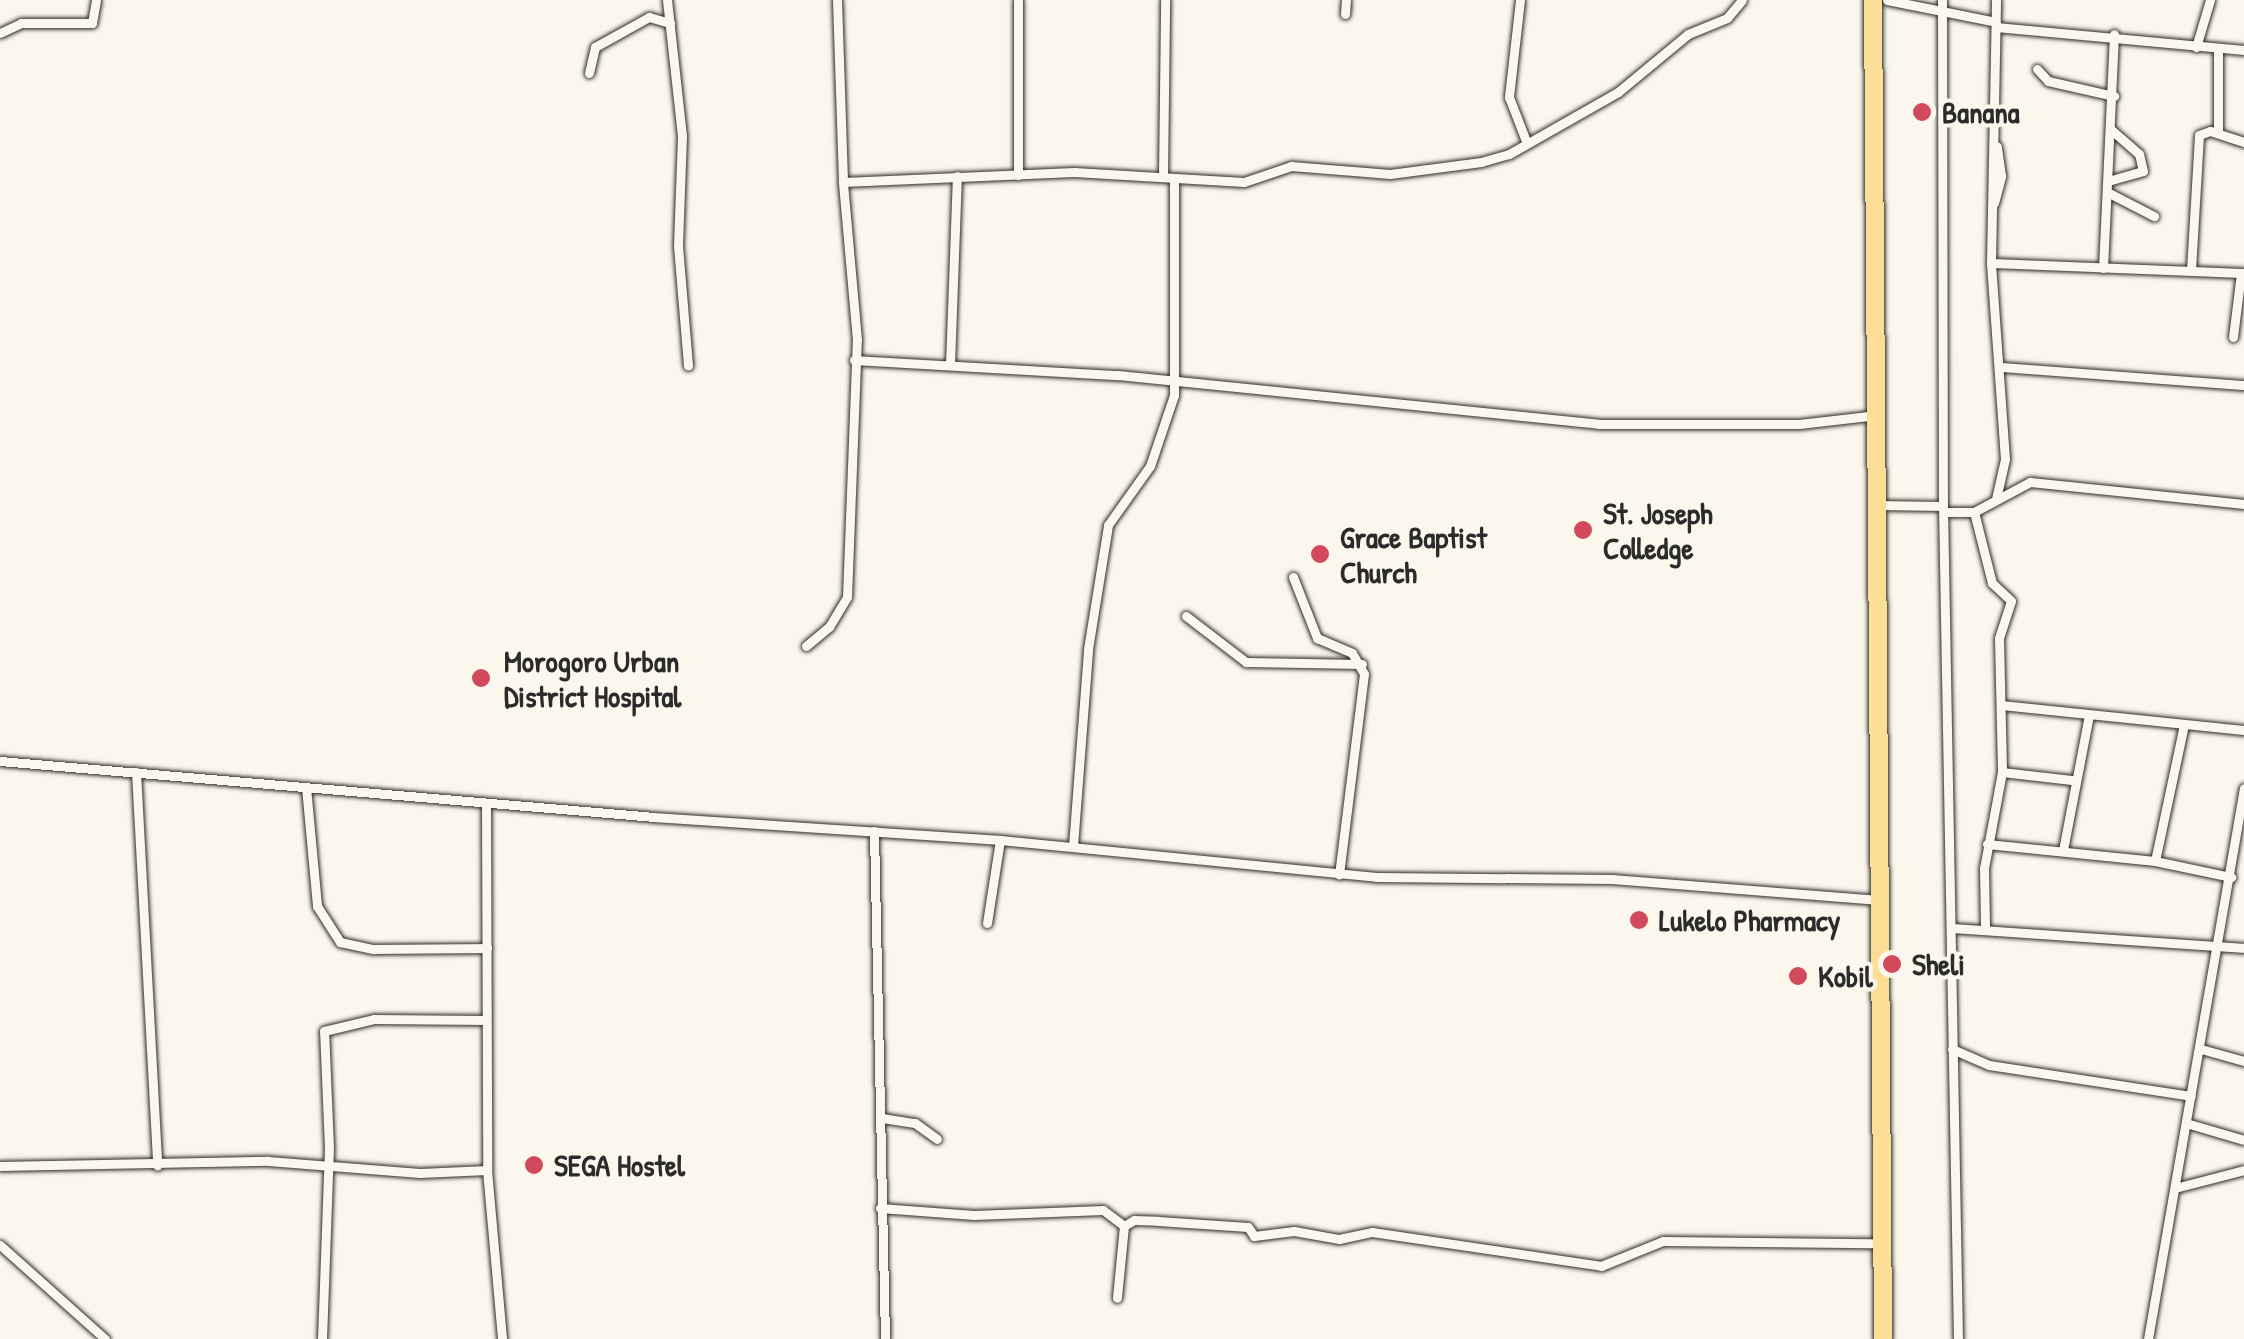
<!DOCTYPE html>
<html>
<head>
<meta charset="utf-8">
<style>
  body { margin:0 }
  #map { position:relative; width:2244px; height:1339px; overflow:hidden; background:#fbf7ec; font-family:"Patrick Hand",sans-serif }
  div>[style] { position:absolute }
  .roads { filter:drop-shadow(0 0 2px #2b2b2b) drop-shadow(0 0 2px #2b2b2b) }
  .street>* { height:9px; margin:-4.5px; padding:0 4.5px; transform-origin:4.5px; border-radius:4.5px; background:#fbf7ec }
  .highway>* { height:18px; margin:-9px; padding:0 9px; transform-origin:9px; border-radius:9px; background:#fcde96 }
  .dots>* { width:28px; height:28px; translate:-50% -50%; box-sizing:border-box; border:5px solid #fbf7ec; border-radius:50% }
  span { translate:-50% -50%; white-space:nowrap; text-align:center; line-height:1.15; -webkit-text-stroke:8px #fbf7ec; paint-order:stroke }
  .poi-label { font-size:30px; color:#2b2b2b; font-weight:700 }
  .left { translate:0 -50%; text-align:left }
</style>
</head>
<body>
<div id="map">
  <div class="roads">
    <div class="street">
      <div style="left:667px;top:0;width:137px;rotate:83.7deg"></div>
      <div style="left:682px;top:136px;width:110px;rotate:92.1deg"></div>
      <div style="left:678px;top:246px;width:120px;rotate:85.2deg"></div>
      <div style="left:837px;top:0;width:182px;rotate:88.1deg"></div>
      <div style="left:843px;top:182px;width:231px;rotate:-2.5deg"></div>
      <div style="left:1074px;top:172px;width:170px;rotate:3.4deg"></div>
      <div style="left:1244px;top:182px;width:50px;rotate:-18.8deg"></div>
      <div style="left:1291px;top:166px;width:99px;rotate:4.6deg"></div>
      <div style="left:1390px;top:174px;width:92px;rotate:-7.5deg"></div>
      <div style="left:1481px;top:162px;width:29px;rotate:-16deg"></div>
      <div style="left:1509px;top:154px;width:125px;rotate:-29.6deg"></div>
      <div style="left:1618px;top:92px;width:91px;rotate:-39.6deg"></div>
      <div style="left:1688px;top:34px;width:42px;rotate:-22.3deg"></div>
      <div style="left:1727px;top:18px;width:23px;rotate:-50deg"></div>
      <div style="left:1520px;top:0;width:98px;rotate:96.5deg"></div>
      <div style="left:1509px;top:97px;width:47px;rotate:68.9deg"></div>
      <div style="left:1887px;top:0;width:111px;rotate:11.4deg"></div>
      <div style="left:1942px;top:0;width:506px;rotate:89.89deg"></div>
      <div style="left:1943px;top:506px;width:833px;rotate:88.97deg"></div>
      <div style="left:1345px;top:14px;width:14px;rotate:-86deg"></div>
      <div style="left:1996px;top:27px;width:249px;rotate:5.3deg"></div>
      <div style="left:0;top:33px;width:23px;rotate:-25deg"></div>
      <div style="left:21px;top:23px;width:71px"></div>
      <div style="left:92px;top:23px;width:23px;rotate:-80deg"></div>
      <div style="left:2196px;top:47px;width:49px;rotate:-73.4deg"></div>
      <div style="left:2218px;top:50px;width:83px;rotate:90deg"></div>
      <div style="left:2037px;top:69px;width:16px;rotate:47deg"></div>
      <div style="left:2048px;top:81px;width:68px;rotate:12.8deg"></div>
      <div style="left:589px;top:73px;width:27px;rotate:-77deg"></div>
      <div style="left:595px;top:47px;width:62px;rotate:-29.1deg"></div>
      <div style="left:649px;top:17px;width:22px;rotate:16deg"></div>
      <div style="left:1018px;top:175px;width:175px;rotate:-90deg"></div>
      <div style="left:1163px;top:176px;width:176px;rotate:-89.3deg"></div>
      <div style="left:2108px;top:181px;width:36px;rotate:-16deg"></div>
      <div style="left:2143px;top:171px;width:17px;rotate:-103deg"></div>
      <div style="left:2139px;top:154px;width:37px;rotate:-139deg"></div>
      <div style="left:2107px;top:192px;width:53px;rotate:27.1deg"></div>
      <div style="left:1994px;top:203px;width:28px;rotate:-75deg"></div>
      <div style="left:2001px;top:176px;width:30px;rotate:-98deg"></div>
      <div style="left:1991px;top:263px;width:253px;rotate:2.3deg"></div>
      <div style="left:2103px;top:268px;width:234px;rotate:-87.3deg"></div>
      <div style="left:2191px;top:270px;width:135px;rotate:-86.6deg"></div>
      <div style="left:2199px;top:135px;width:12px;rotate:-20deg"></div>
      <div style="left:2210px;top:131px;width:36px;rotate:18deg"></div>
      <div style="left:2233px;top:337px;width:64px;rotate:-82.9deg"></div>
      <div style="left:854px;top:360px;width:264px;rotate:3.3deg"></div>
      <div style="left:1118px;top:375px;width:483px;rotate:5.8deg"></div>
      <div style="left:1599px;top:424px;width:200px"></div>
      <div style="left:1799px;top:424px;width:79px;rotate:-6.6deg"></div>
      <div style="left:950px;top:365px;width:189px;rotate:-87.9deg"></div>
      <div style="left:2003px;top:367px;width:242px;rotate:4.3deg"></div>
      <div style="left:1996px;top:499px;width:41px;rotate:-77.3deg"></div>
      <div style="left:2005px;top:459px;width:196px;rotate:-94.1deg"></div>
      <div style="left:1991px;top:263px;width:263px;rotate:-88.9deg"></div>
      <div style="left:1876px;top:505px;width:67px;rotate:0.9deg"></div>
      <div style="left:1945px;top:512px;width:29px"></div>
      <div style="left:1974px;top:512px;width:64px;rotate:-28.2deg"></div>
      <div style="left:2030px;top:482px;width:215px;rotate:5.9deg"></div>
      <div style="left:1974px;top:512px;width:73px;rotate:75.8deg"></div>
      <div style="left:1992px;top:583px;width:26px;rotate:43deg"></div>
      <div style="left:2011px;top:601px;width:39px;rotate:108deg"></div>
      <div style="left:1999px;top:638px;width:134px;rotate:88.7deg"></div>
      <div style="left:2002px;top:772px;width:98px;rotate:100.6deg"></div>
      <div style="left:1984px;top:868px;width:59px;rotate:89deg"></div>
      <div style="left:1293px;top:577px;width:66px;rotate:68.5deg"></div>
      <div style="left:1317px;top:638px;width:38px;rotate:23deg"></div>
      <div style="left:1352px;top:653px;width:24px;rotate:60deg"></div>
      <div style="left:1364px;top:674px;width:202px;rotate:97.1deg"></div>
      <div style="left:1186px;top:616px;width:76px;rotate:37.5deg"></div>
      <div style="left:1246px;top:662px;width:116px;rotate:1deg"></div>
      <div style="left:806px;top:646px;width:30px;rotate:-40deg"></div>
      <div style="left:829px;top:627px;width:35px;rotate:-59deg"></div>
      <div style="left:847px;top:597px;width:257px;rotate:-87.8deg"></div>
      <div style="left:857px;top:340px;width:159px;rotate:-95.1deg"></div>
      <div style="left:2001px;top:705px;width:244px;rotate:5.9deg"></div>
      <div style="left:0;top:761px;width:656px;rotate:4.89deg"></div>
      <div style="left:654px;top:817px;width:347px;rotate:3.8deg"></div>
      <div style="left:1000px;top:840px;width:378px;rotate:5.6deg"></div>
      <div style="left:1376px;top:877px;width:237px;rotate:0.5deg"></div>
      <div style="left:1613px;top:879px;width:266px;rotate:4.5deg"></div>
      <div style="left:136px;top:772px;width:394px;rotate:86.9deg"></div>
      <div style="left:2002px;top:772px;width:70px;rotate:6.5deg"></div>
      <div style="left:306px;top:787px;width:120px;rotate:84.7deg"></div>
      <div style="left:317px;top:906px;width:43px;rotate:57.4deg"></div>
      <div style="left:340px;top:942px;width:35px;rotate:12deg"></div>
      <div style="left:374px;top:949px;width:113px;rotate:-0.5deg"></div>
      <div style="left:486px;top:804px;width:366px;rotate:89.8deg"></div>
      <div style="left:487px;top:1170px;width:170px;rotate:84.9deg"></div>
      <div style="left:874px;top:831px;width:508px;rotate:88.76deg"></div>
      <div style="left:1987px;top:844px;width:169px;rotate:5.8deg"></div>
      <div style="left:2155px;top:861px;width:78px;rotate:11.9deg"></div>
      <div style="left:1073px;top:846px;width:198px;rotate:-85.6deg"></div>
      <div style="left:1088px;top:649px;width:126px;rotate:-80.8deg"></div>
      <div style="left:1108px;top:525px;width:72px;rotate:-54.6deg"></div>
      <div style="left:1150px;top:466px;width:75px;rotate:-71.3deg"></div>
      <div style="left:1174px;top:395px;width:214px;rotate:-90deg"></div>
      <div style="left:2063px;top:850px;width:137px;rotate:-79.1deg"></div>
      <div style="left:2155px;top:861px;width:139px;rotate:-78deg"></div>
      <div style="left:987px;top:923px;width:84px;rotate:-81.1deg"></div>
      <div style="left:1953px;top:928px;width:292px;rotate:3.9deg"></div>
      <div style="left:1952px;top:1049px;width:40px;rotate:23.4deg"></div>
      <div style="left:1989px;top:1065px;width:204px;rotate:8.7deg"></div>
      <div style="left:2201px;top:1049px;width:45px;rotate:15.6deg"></div>
      <div style="left:882px;top:1118px;width:33px;rotate:9deg"></div>
      <div style="left:915px;top:1123px;width:27px;rotate:36deg"></div>
      <div style="left:2186px;top:1123px;width:60px;rotate:16.3deg"></div>
      <div style="left:0;top:1166px;width:268px;rotate:-1.1deg"></div>
      <div style="left:268px;top:1161px;width:152px;rotate:4.5deg"></div>
      <div style="left:420px;top:1173px;width:67px;rotate:-2.6deg"></div>
      <div style="left:2175px;top:1188px;width:71px;rotate:-14.6deg"></div>
      <div style="left:880px;top:1208px;width:94px;rotate:4.3deg"></div>
      <div style="left:974px;top:1215px;width:129px;rotate:-2.2deg"></div>
      <div style="left:1103px;top:1210px;width:26px;rotate:37deg"></div>
      <div style="left:1124px;top:1226px;width:72px;rotate:95.6deg"></div>
      <div style="left:1124px;top:1226px;width:12px;rotate:-31deg"></div>
      <div style="left:1134px;top:1220px;width:24px;rotate:2deg"></div>
      <div style="left:1158px;top:1221px;width:90px;rotate:3.8deg"></div>
      <div style="left:1248px;top:1227px;width:11px;rotate:56deg"></div>
      <div style="left:1254px;top:1236px;width:40px;rotate:-7.1deg"></div>
      <div style="left:1294px;top:1231px;width:46px;rotate:10.1deg"></div>
      <div style="left:1339px;top:1239px;width:34px;rotate:-12deg"></div>
      <div style="left:1372px;top:1232px;width:232px;rotate:8.4deg"></div>
      <div style="left:1601px;top:1266px;width:67px;rotate:-22deg"></div>
      <div style="left:1663px;top:1241px;width:208px;rotate:0.6deg"></div>
      <div style="left:0;top:1245px;width:141px;rotate:41.8deg"></div>
      <div style="left:322px;top:1339px;width:191px;rotate:-87.9deg"></div>
      <div style="left:329px;top:1148px;width:117px;rotate:-92.4deg"></div>
      <div style="left:324px;top:1031px;width:51px;rotate:-13.5deg"></div>
      <div style="left:374px;top:1019px;width:112px;rotate:0.5deg"></div>
      <div style="left:2148px;top:1339px;width:559px;rotate:-80.12deg"></div>
    </div>
    <div class="highway">
      <div style="left:1873px;top:0;width:1339px;rotate:89.57deg"></div>
    </div>
  </div>
  <div class="dots">
    <div style="left:1922px;top:112px;background:#d1495b"></div>
    <div style="left:1583px;top:530px;background:#d1495b"></div>
    <div style="left:1320px;top:554px;background:#d1495b"></div>
    <div style="left:481px;top:678px;background:#d1495b"></div>
    <div style="left:1639px;top:920px;background:#d1495b"></div>
    <div style="left:1892px;top:964px;background:#d1495b"></div>
    <div style="left:1798px;top:976px;background:#d1495b"></div>
    <div style="left:534px;top:1165px;background:#d1495b"></div>
  </div>
  <div class="poi-label">
    <span class="left" style="left:1942px;top:112px">Banana</span>
    <span class="left" style="left:1603px;top:530px">St. Joseph<br>Colledge</span>
    <span class="left" style="left:1340px;top:554px">Grace Baptist<br>Church</span>
    <span class="left" style="left:504px;top:678px">Morogoro Urban<br>District Hospital</span>
    <span class="left" style="left:1659px;top:920px">Lukelo Pharmacy</span>
    <span class="left" style="left:1912px;top:964px">Sheli</span>
    <span class="left" style="left:1818px;top:976px">Kobil</span>
    <span class="left" style="left:554px;top:1165px">SEGA Hostel</span>
  </div>
</div>
</body>
</html>
